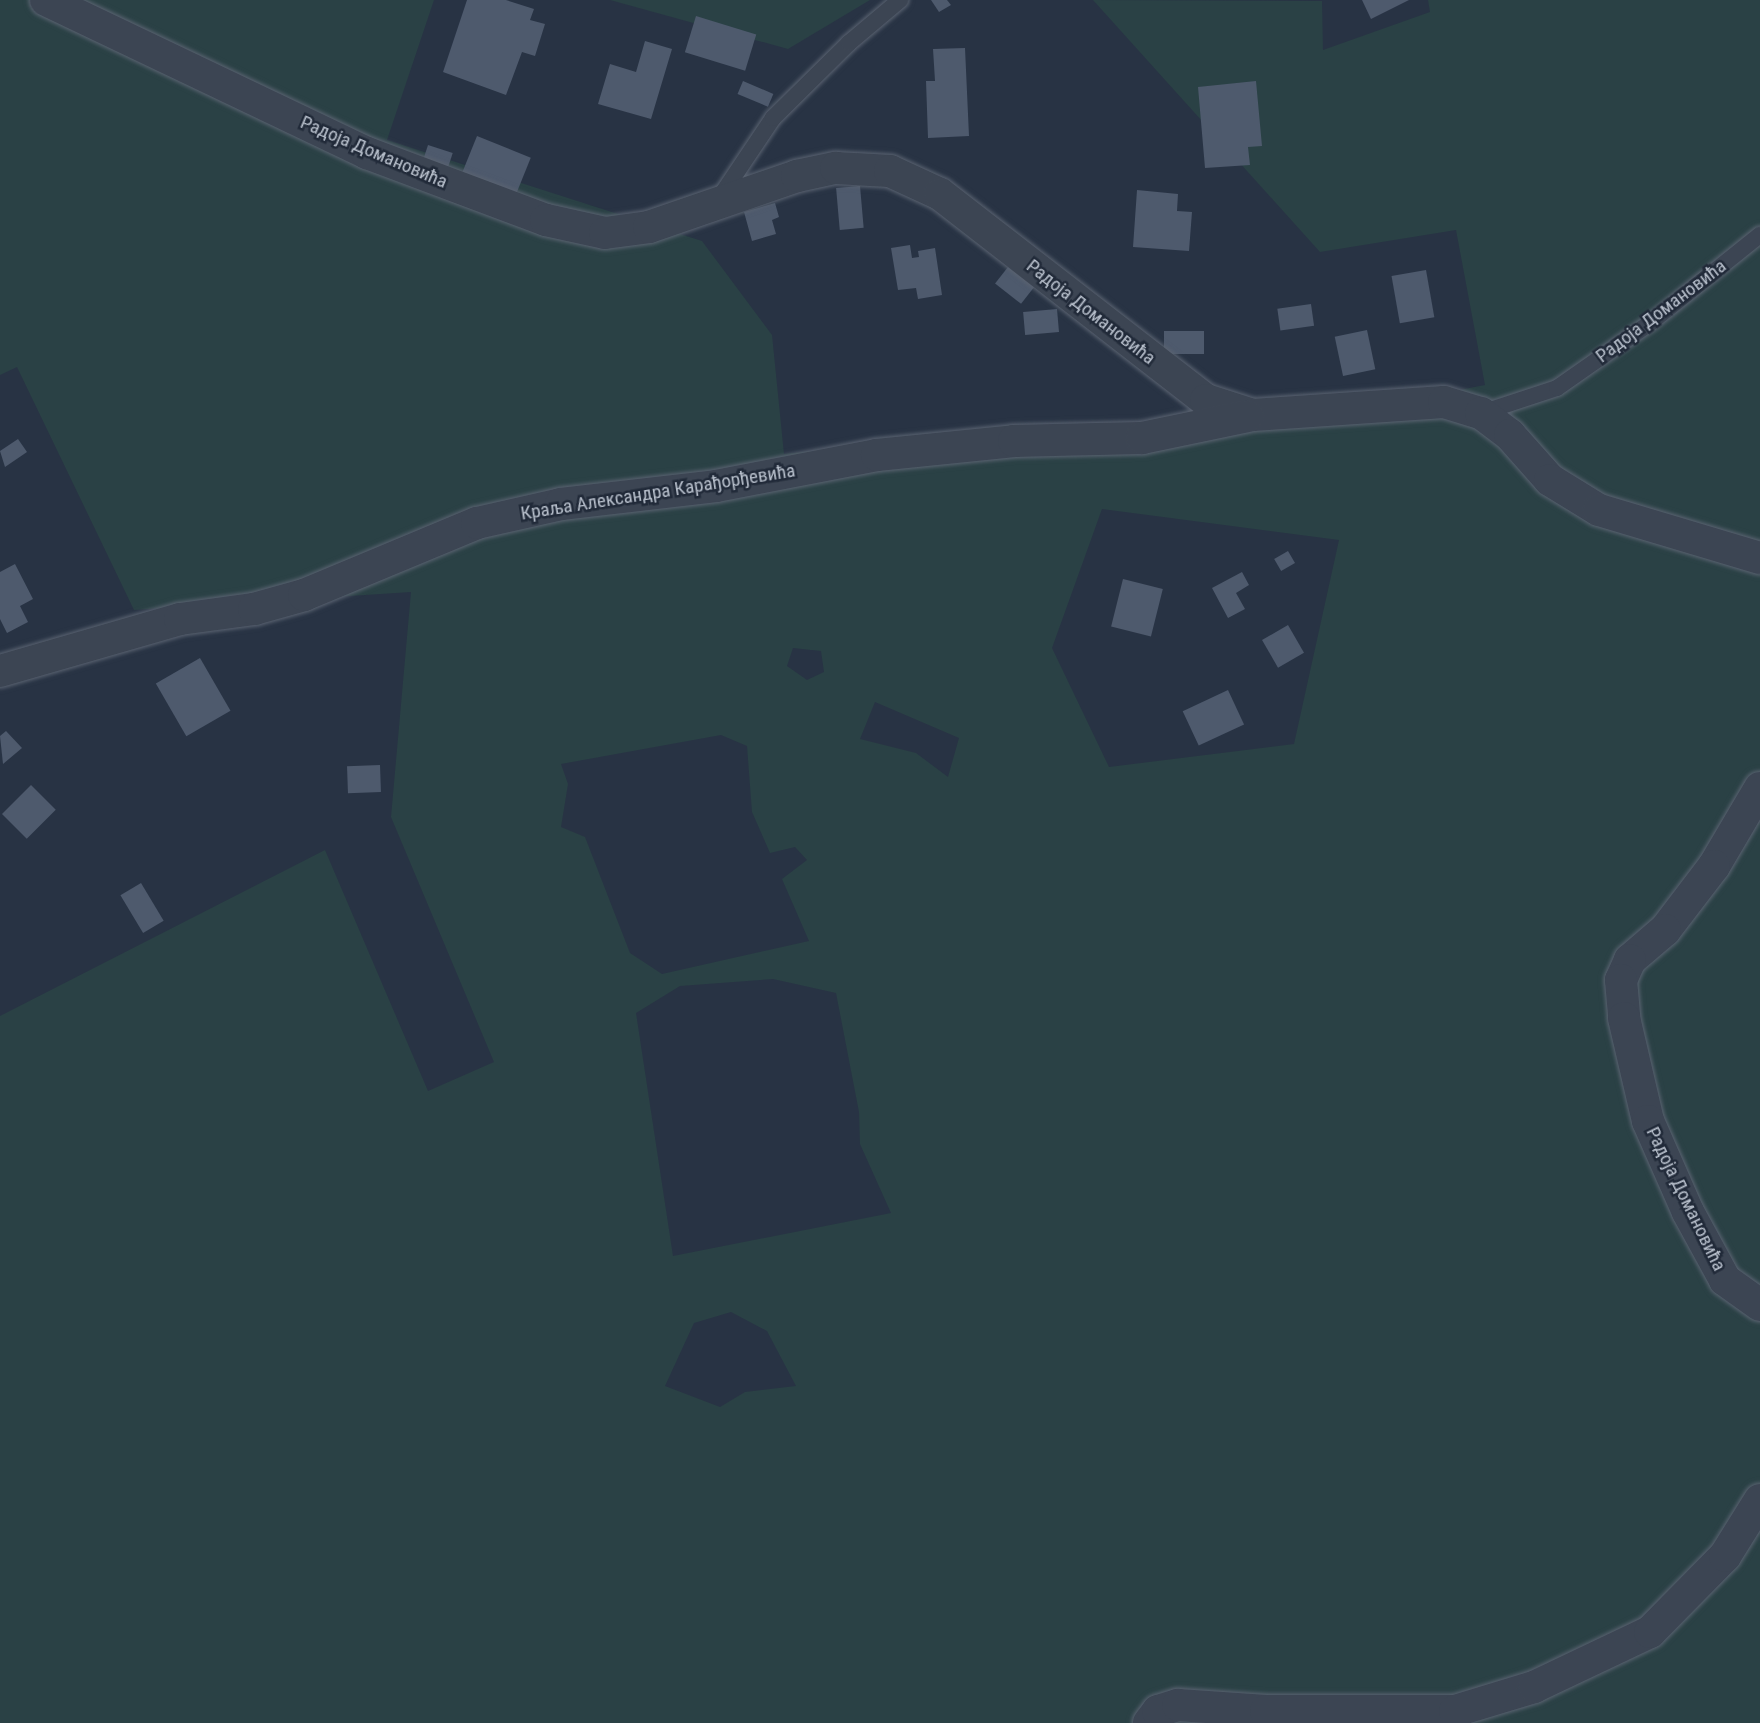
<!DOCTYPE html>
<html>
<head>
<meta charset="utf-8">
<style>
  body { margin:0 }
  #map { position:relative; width:1760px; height:1723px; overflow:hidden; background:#283344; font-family:"Roboto Condensed",sans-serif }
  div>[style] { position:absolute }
  .green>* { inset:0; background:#2a4145 }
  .building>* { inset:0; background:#4e5a6d; transform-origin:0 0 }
  .roads { filter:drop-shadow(0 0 2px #5a6371) drop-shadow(0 0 2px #5a6371) }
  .lane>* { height:16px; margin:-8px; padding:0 8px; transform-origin:8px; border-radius:8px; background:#3c4553 }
  .street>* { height:32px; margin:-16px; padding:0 16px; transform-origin:16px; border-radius:16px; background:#3c4553 }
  span { translate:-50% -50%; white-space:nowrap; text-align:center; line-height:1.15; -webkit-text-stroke:5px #212a39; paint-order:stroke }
  .street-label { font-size:19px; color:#b9c1cd }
</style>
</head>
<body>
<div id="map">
  <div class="green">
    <div style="clip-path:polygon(evenodd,0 0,434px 0,387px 140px,702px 241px,772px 335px,784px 454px,841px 448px,1140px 452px,1485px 385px,1456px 230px,1320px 252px,1093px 0,1322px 1px,1323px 50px,1430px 12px,1428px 0,1760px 0,1760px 1723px,0 1723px,0 1016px,325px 850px,428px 1091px,494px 1062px,391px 817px,411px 592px,134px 610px,17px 367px,0 375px,0 0,1102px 509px,1339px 540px,1294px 744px,1109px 767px,1052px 648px,1102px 509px,0 0,793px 648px,821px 651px,824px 672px,807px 680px,787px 666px,793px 648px,0 0,875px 702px,959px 738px,948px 777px,916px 753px,860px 739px,875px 702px,0 0,721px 735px,747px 746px,752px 812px,770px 853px,795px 847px,807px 860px,782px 879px,809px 941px,662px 974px,630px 953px,585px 837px,561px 827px,568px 784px,561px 764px,721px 735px,0 0,773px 979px,836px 993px,859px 1112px,860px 1144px,891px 1213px,673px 1256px,636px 1013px,680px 986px,773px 979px,0 0,731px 1312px,767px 1331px,796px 1386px,745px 1392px,720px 1407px,665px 1386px,694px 1323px,731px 1312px)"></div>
    <div style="clip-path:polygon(610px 0,870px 0,788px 49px)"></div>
  </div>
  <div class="building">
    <div style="clip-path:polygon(467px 0,506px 0,534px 9px,530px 20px,545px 24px,535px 56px,522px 52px,506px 95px,443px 72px)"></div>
    <div style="clip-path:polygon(931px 0,947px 0,951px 5px,939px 12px)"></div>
    <div style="clip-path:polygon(1362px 0,1409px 0,1371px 19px)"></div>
    <div style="left:696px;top:16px;width:63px;height:38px;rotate:17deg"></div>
    <div style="clip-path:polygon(645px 41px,672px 49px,651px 119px,598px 104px,610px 64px,636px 72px)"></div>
    <div style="clip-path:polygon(965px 48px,969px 136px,928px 138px,926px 81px,935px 81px,933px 49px)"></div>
    <div style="left:743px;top:81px;width:33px;height:14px;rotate:23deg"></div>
    <div style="clip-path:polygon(1256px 81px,1262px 146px,1248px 147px,1250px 165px,1205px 168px,1198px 87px)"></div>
    <div style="left:477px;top:136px;width:58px;height:48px;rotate:22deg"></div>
    <div style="left:428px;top:145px;width:26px;height:19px;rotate:18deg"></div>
    <div style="left:860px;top:186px;width:42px;height:24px;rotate:85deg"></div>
    <div style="clip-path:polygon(1137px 190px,1178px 194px,1177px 211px,1192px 212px,1189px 251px,1133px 247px)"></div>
    <div style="clip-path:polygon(775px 203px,779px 217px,772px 220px,776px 234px,752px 241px,744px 212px)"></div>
    <div style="clip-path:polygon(910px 245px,912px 258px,919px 257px,918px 251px,935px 248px,942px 295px,918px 299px,916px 288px,898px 290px,891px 248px)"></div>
    <div style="left:1008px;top:267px;width:33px;height:21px;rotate:38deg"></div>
    <div style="left:1426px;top:270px;width:48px;height:35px;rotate:80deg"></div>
    <div style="left:1311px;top:304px;width:22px;height:34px;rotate:82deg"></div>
    <div style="left:1057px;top:309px;width:23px;height:34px;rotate:85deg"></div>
    <div style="left:1367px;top:330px;width:40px;height:33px;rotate:78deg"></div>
    <div style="left:1164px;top:331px;width:40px;height:23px"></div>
    <div style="clip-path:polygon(18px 439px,27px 452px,5px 467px,0 451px)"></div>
    <div style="left:1288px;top:551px;width:14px;height:16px;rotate:60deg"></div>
    <div style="clip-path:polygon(15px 564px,33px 599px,20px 606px,28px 622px,7px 633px,0 619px,0 572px)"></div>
    <div style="clip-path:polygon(1242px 572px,1249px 585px,1236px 593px,1245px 609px,1228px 618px,1212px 588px)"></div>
    <div style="left:1123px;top:579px;width:41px;height:49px;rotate:14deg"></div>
    <div style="left:1288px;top:625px;width:32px;height:30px;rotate:60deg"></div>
    <div style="left:200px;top:658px;width:61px;height:51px;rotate:60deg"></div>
    <div style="left:1228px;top:690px;width:38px;height:50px;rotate:65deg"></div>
    <div style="clip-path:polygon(6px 731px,22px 748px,3px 764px,0 736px)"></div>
    <div style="left:380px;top:765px;width:27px;height:33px;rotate:88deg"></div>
    <div style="left:31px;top:785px;width:35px;height:41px;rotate:45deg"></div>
    <div style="left:141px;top:883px;width:44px;height:24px;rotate:59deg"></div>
  </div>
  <div class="roads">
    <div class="lane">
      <div style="left:718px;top:200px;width:99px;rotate:-56.1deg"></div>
      <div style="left:773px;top:118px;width:107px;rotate:-44.6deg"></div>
      <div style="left:849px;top:43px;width:67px;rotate:-40.1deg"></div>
      <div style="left:1481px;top:413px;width:80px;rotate:-18.2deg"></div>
      <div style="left:1557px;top:388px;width:113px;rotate:-35deg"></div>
      <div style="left:1650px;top:323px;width:141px;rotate:-38.7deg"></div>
    </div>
    <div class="street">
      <div style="left:46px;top:0;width:356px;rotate:25.5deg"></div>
      <div style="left:367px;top:153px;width:191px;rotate:20.5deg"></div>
      <div style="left:546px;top:220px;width:60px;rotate:12.4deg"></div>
      <div style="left:605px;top:233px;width:44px;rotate:-7.8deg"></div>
      <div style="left:649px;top:227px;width:157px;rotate:-19deg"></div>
      <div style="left:797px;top:176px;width:40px;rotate:-12deg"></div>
      <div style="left:836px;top:168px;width:54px;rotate:3.2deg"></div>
      <div style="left:890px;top:171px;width:55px;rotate:24.7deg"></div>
      <div style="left:940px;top:194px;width:336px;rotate:37.8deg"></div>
      <div style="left:1206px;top:400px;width:49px;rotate:17.7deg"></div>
      <div style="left:1253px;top:415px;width:191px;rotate:-3.9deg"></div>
      <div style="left:1444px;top:402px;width:39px;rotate:17deg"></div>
      <div style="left:1481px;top:413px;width:36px;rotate:37deg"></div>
      <div style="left:1510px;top:435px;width:60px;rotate:48.4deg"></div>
      <div style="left:1550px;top:480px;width:57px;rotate:31.5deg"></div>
      <div style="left:1599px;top:510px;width:168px;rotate:16.6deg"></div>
      <div style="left:0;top:671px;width:187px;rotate:-16.1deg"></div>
      <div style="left:180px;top:619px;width:75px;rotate:-7.7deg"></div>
      <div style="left:254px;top:609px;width:52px;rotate:-15.6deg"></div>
      <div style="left:304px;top:595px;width:187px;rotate:-22.6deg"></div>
      <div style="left:477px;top:523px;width:86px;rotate:-12.7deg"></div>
      <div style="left:561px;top:504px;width:156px;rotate:-6.6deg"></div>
      <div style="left:716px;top:486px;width:164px;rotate:-10.9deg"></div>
      <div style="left:877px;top:455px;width:138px;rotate:-5.8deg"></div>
      <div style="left:1014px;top:441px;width:128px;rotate:-1.3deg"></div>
      <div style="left:1142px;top:438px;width:108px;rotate:-11.7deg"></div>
      <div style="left:1760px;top:788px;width:91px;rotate:120.5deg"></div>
      <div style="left:1714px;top:866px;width:81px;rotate:127.4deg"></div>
      <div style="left:1665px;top:930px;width:46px;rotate:139.4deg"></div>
      <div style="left:1630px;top:960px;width:22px;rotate:114deg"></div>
      <div style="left:1621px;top:980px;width:38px;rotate:85deg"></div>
      <div style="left:1624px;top:1018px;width:106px;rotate:76.9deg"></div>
      <div style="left:1648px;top:1121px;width:99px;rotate:66.3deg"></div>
      <div style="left:1688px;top:1212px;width:77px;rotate:61.4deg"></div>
      <div style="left:1725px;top:1280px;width:43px;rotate:35.5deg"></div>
      <div style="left:1149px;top:1723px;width:15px;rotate:-53deg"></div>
      <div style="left:1158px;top:1711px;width:21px;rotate:-17deg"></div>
      <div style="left:1178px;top:1705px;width:88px;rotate:3.9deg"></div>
      <div style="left:1266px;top:1711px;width:189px"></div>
      <div style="left:1455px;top:1711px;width:83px;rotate:-16.9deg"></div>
      <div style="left:1534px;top:1687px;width:128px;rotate:-25.4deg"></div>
      <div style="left:1650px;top:1632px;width:107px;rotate:-45.4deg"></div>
      <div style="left:1725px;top:1556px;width:66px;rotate:-58deg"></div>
    </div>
  </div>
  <div class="street-label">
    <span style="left:374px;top:152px;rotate:23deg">Радоја Домановића</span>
    <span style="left:1661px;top:311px;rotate:-37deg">Радоја Домановића</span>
    <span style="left:1091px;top:312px;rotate:38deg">Радоја Домановића</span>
    <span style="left:658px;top:492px;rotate:-9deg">Краља Александра Карађорђевића</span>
    <span style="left:1686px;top:1199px;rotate:64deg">Радоја Домановића</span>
  </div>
</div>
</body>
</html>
